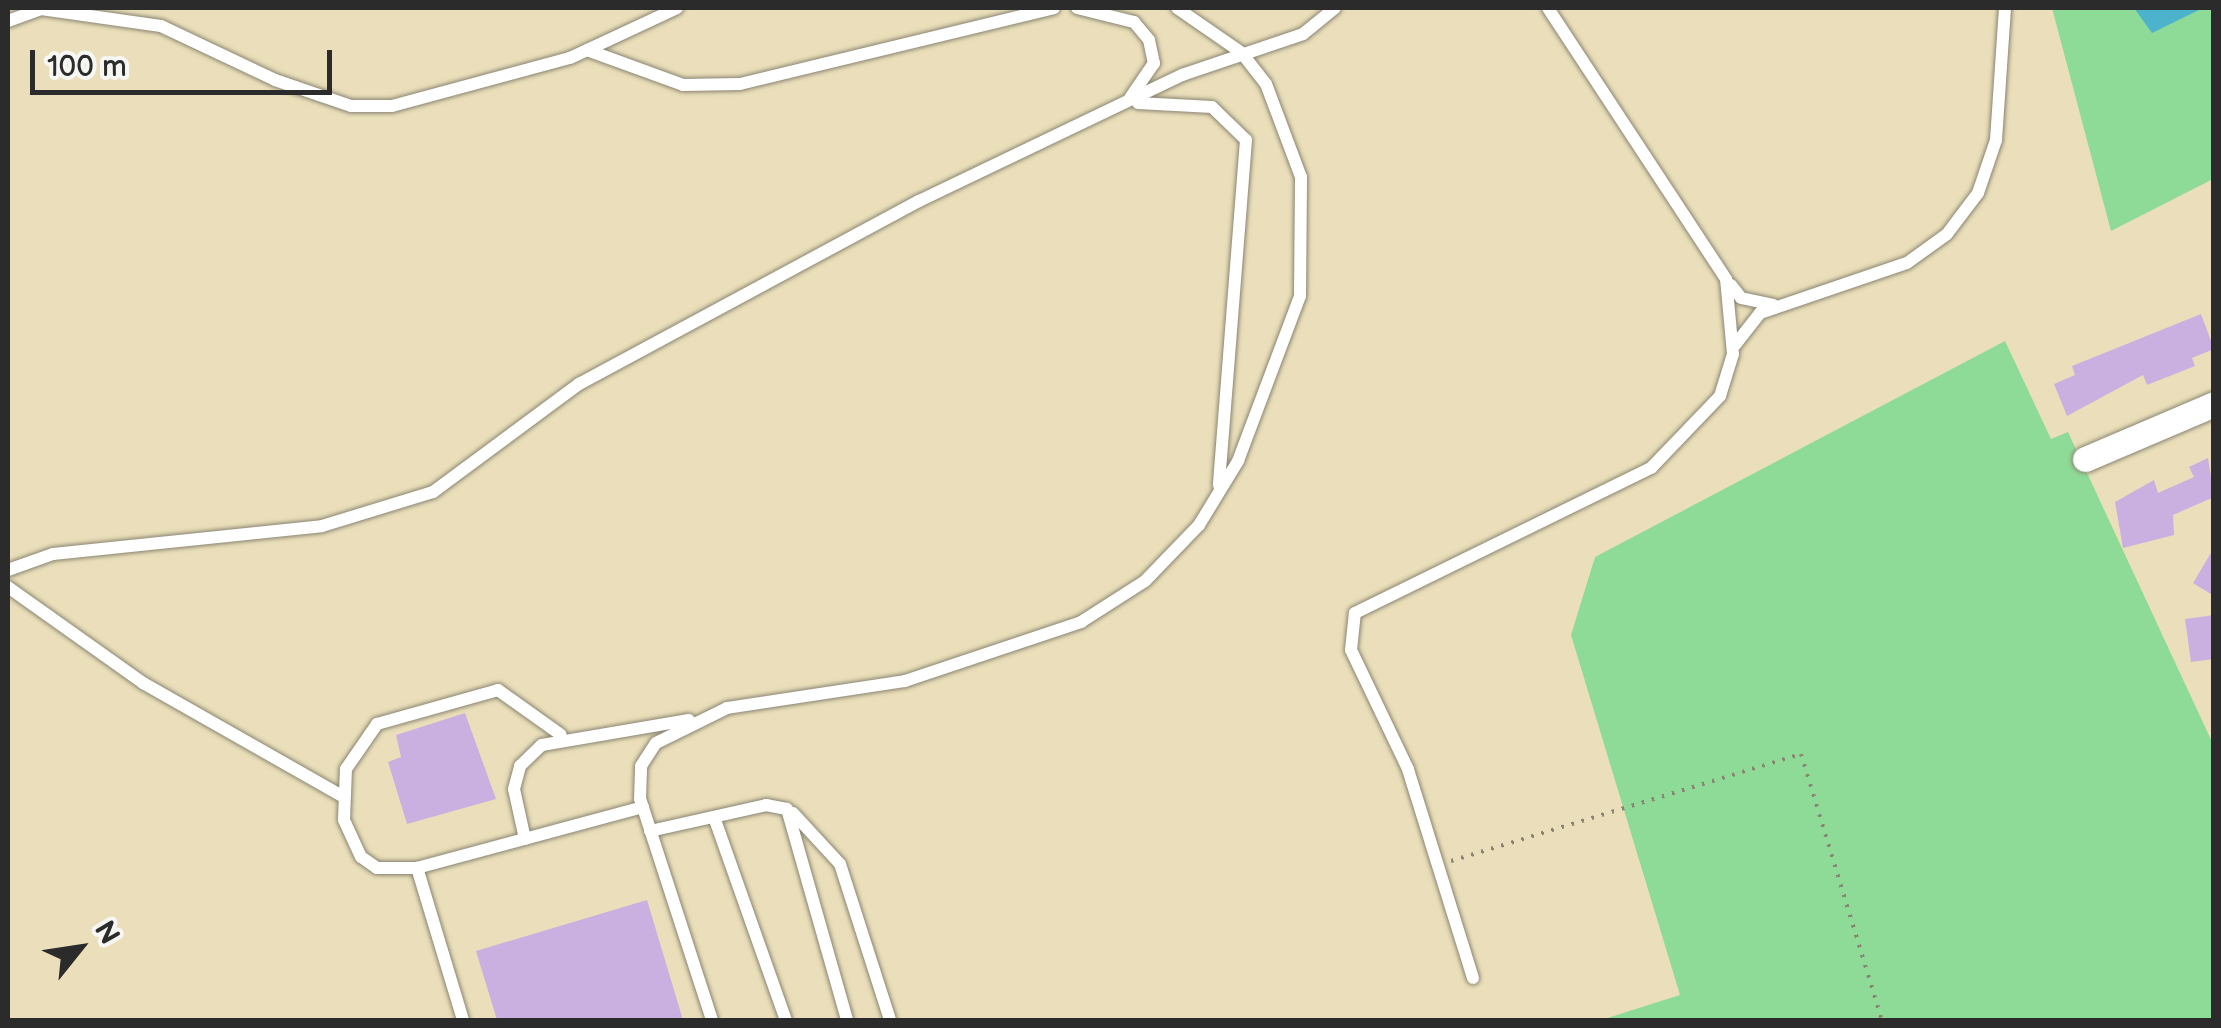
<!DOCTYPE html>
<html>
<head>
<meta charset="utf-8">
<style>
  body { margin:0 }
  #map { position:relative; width:2221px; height:1028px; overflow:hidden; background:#eadfba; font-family:"Balsamiq Sans",sans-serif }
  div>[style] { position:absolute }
  .green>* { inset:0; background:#8edb98 }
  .water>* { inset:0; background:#4db3cc }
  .building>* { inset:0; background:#caafe1 }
  .path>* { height:4px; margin-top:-2px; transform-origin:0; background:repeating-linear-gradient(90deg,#8a8572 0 2.5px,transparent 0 10.5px) }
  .roads { filter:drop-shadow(0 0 2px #8a8572) drop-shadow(0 0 2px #8a8572) }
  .service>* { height:12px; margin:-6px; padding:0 6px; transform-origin:6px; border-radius:6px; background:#fff }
  .minor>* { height:25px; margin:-12.5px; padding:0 12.5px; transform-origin:12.5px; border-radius:12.5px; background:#fff }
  span { translate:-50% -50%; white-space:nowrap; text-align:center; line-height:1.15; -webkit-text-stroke:8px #f6f6f2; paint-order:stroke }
  .frame { position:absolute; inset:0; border:10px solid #2b2b2b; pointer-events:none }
  .north { position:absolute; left:30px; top:898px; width:100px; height:100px; -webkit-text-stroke:8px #f6f6f2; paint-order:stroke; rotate:60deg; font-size:28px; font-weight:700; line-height:40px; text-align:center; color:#2b2b2b }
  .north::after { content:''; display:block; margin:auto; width:35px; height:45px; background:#2b2b2b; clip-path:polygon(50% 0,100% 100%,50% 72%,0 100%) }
  .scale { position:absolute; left:30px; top:50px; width:302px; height:45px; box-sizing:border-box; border:5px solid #2b2b2b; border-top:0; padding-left:12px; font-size:30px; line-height:35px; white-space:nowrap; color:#2b2b2b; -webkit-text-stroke:8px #f6f6f2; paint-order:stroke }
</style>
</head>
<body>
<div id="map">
  <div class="green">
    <div style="clip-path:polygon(2052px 8px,2213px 8px,2213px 179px,2111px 231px)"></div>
    <div style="clip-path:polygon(2005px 341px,2051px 439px,2068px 432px,2213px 744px,2213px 1020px,1601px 1020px,1680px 995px,1571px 635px,1595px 557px)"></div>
  </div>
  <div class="water">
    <div style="clip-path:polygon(2134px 8px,2203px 8px,2152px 33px)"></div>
  </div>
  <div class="building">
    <div style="clip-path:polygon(2201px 314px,2214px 349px,2192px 358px,2195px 366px,2147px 385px,2143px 375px,2067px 416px,2054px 384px,2075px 375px,2072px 366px)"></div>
    <div style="clip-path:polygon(2208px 458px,2214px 497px,2173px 515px,2174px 535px,2123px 548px,2115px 502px,2154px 480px,2158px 493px,2194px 477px,2189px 467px)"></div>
    <div style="clip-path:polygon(2214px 548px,2214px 596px,2193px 583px)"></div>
    <div style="clip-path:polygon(2214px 615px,2214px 659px,2191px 662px,2185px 619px)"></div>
    <div style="clip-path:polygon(465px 713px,496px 799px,407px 824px,388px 762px,401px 757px,396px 735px)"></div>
    <div style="clip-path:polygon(647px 900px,683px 1020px,497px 1020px,476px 951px)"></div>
  </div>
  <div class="path">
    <div style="left:1451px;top:861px;width:366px;rotate:-17deg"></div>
    <div style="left:1801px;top:754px;width:278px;rotate:73.1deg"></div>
  </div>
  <div class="roads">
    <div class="service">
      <div style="left:1077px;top:8px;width:59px;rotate:13.8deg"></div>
      <div style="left:1134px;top:22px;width:23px;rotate:50deg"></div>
      <div style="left:1149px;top:40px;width:24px;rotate:78deg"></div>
      <div style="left:1154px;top:63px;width:42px;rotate:124.4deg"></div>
      <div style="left:8px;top:21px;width:35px;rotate:-20deg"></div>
      <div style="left:41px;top:9px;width:121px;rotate:8.1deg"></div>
      <div style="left:161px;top:26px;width:126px;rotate:25.3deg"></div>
      <div style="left:275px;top:80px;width:80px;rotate:18.9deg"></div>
      <div style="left:351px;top:106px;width:41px"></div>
      <div style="left:392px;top:106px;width:184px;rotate:-15.1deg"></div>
      <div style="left:570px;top:58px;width:118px;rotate:-25deg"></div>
      <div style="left:587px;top:50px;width:102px;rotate:20deg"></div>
      <div style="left:683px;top:85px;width:57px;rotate:-1deg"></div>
      <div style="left:740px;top:84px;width:323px;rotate:-13.6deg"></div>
      <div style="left:1138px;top:103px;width:74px;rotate:3.1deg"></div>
      <div style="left:1212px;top:107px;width:47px;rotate:44.1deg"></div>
      <div style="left:1246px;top:140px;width:346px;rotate:94.5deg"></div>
      <div style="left:1731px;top:285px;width:16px;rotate:52deg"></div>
      <div style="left:1741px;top:298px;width:33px;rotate:12deg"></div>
      <div style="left:1735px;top:345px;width:41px;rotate:-52deg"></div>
      <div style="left:1760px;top:313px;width:155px;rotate:-18.8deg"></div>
      <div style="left:1907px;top:263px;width:49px;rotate:-35.9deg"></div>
      <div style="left:1947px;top:234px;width:51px;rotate:-52.9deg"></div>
      <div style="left:1978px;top:193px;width:56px;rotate:-71.2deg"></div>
      <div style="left:1996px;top:140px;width:132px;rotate:-86.1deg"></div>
      <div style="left:8px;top:570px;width:48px;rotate:-19.6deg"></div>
      <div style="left:53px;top:554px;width:270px;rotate:-5.9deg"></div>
      <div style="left:322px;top:526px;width:116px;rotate:-17deg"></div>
      <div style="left:433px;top:492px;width:182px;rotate:-36.5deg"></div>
      <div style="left:579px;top:384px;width:386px;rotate:-28.3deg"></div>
      <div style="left:919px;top:201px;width:292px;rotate:-25.6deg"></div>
      <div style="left:1182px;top:75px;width:128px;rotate:-18.7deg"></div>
      <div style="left:1303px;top:34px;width:41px;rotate:-39.1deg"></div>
      <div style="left:8px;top:587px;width:166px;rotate:35.4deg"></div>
      <div style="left:143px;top:683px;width:229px;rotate:29.6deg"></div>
      <div style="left:793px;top:813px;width:69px;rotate:47.3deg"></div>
      <div style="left:840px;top:864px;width:164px;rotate:72.2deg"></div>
      <div style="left:714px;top:817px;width:215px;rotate:70.5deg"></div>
      <div style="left:650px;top:831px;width:119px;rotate:-12.6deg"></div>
      <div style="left:766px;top:805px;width:21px;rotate:11deg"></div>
      <div style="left:787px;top:809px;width:219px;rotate:74.1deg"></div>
      <div style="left:525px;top:839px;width:51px;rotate:-102.4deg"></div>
      <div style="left:514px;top:789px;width:24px;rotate:-75deg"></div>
      <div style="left:520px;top:766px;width:30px;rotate:-44deg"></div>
      <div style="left:542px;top:745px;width:149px;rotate:-9.7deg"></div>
      <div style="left:417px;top:868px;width:40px;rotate:180deg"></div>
      <div style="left:377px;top:868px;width:19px;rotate:-145deg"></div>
      <div style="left:361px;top:857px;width:41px;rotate:-114.7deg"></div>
      <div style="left:344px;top:820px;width:51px;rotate:-87.8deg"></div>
      <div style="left:346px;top:769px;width:55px;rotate:-55.4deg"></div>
      <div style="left:377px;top:724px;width:126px;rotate:-15.7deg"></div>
      <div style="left:498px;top:690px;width:77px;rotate:35.5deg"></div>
      <div style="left:1473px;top:978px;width:219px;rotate:-107.3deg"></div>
      <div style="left:1408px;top:769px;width:132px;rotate:-115.6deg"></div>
      <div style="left:1351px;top:650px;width:37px;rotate:-84deg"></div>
      <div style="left:1355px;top:613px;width:330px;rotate:-26.1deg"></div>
      <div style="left:1651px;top:468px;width:100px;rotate:-46.2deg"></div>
      <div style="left:1720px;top:396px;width:44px;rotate:-72.8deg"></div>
      <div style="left:1733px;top:354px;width:75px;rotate:-95.3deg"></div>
      <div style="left:1726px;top:279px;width:324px;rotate:-123.3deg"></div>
      <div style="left:463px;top:1020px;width:159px;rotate:-106.8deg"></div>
      <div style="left:417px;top:868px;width:234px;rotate:-15.1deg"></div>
      <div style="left:712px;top:1020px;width:232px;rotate:-108deg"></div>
      <div style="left:640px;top:799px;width:33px;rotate:-88deg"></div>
      <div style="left:641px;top:766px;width:27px;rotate:-57deg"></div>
      <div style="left:656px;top:743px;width:79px;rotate:-26.2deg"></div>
      <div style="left:727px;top:708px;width:180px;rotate:-8.6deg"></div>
      <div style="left:905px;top:681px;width:186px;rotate:-18.5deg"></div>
      <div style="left:1081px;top:622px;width:76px;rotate:-32.6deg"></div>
      <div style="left:1145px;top:581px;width:78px;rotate:-46deg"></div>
      <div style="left:1199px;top:525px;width:75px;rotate:-58.6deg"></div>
      <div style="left:1238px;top:461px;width:176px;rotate:-69.4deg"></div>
      <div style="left:1300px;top:296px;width:119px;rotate:-89.5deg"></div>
      <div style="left:1301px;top:177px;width:99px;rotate:-110.6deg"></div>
      <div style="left:1266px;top:84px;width:39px;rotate:-128deg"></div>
      <div style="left:1242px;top:53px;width:79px;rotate:-145.3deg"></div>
    </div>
    <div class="minor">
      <div style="left:2085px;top:459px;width:140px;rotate:-23.1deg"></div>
    </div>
  </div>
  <div class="frame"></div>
  <div class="north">N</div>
  <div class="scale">100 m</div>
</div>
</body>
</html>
